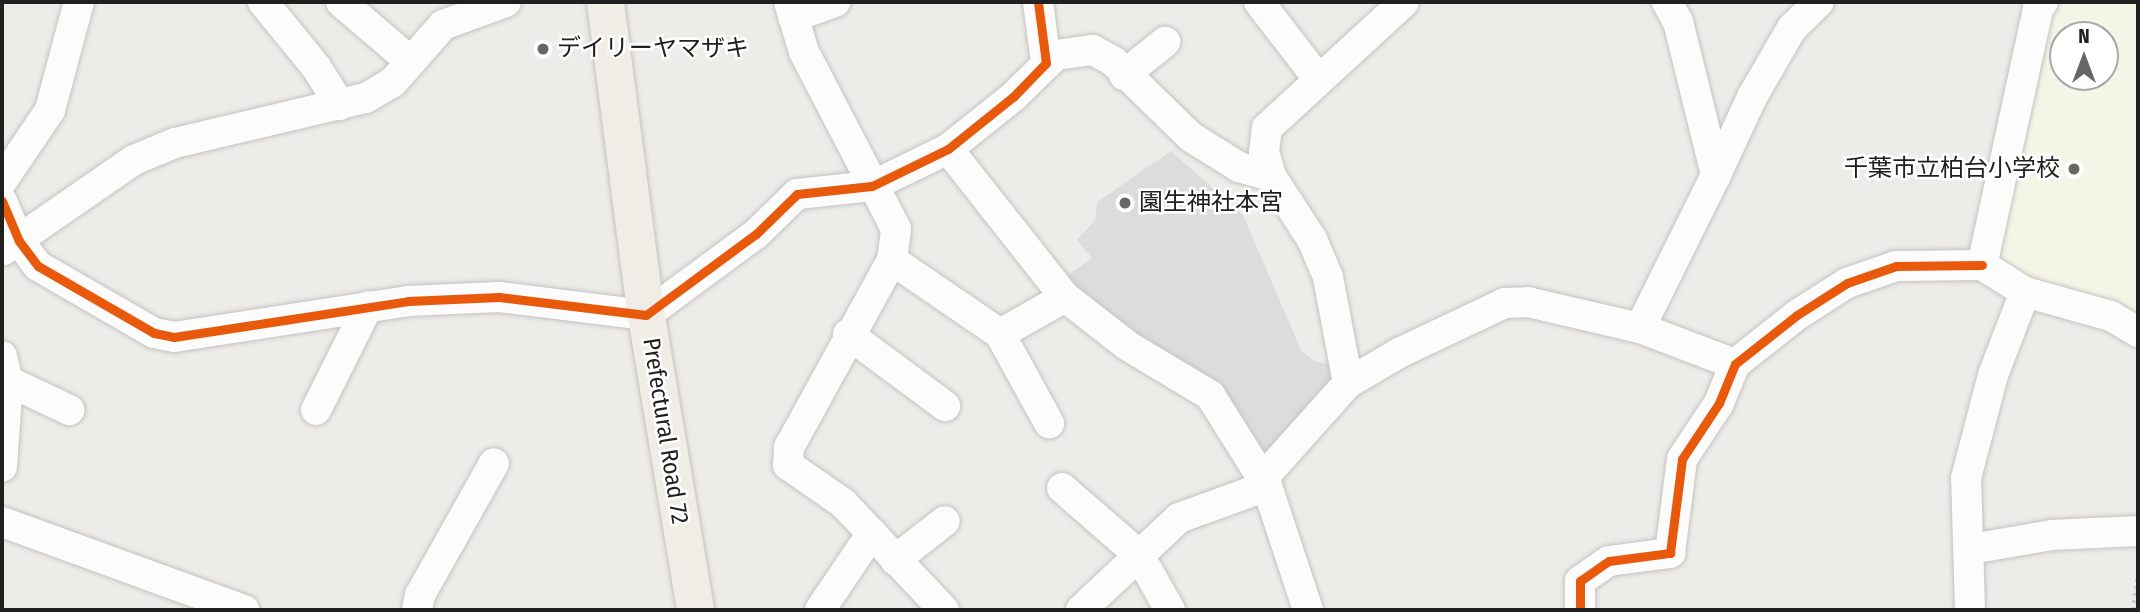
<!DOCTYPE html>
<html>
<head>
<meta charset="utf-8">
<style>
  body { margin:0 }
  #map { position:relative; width:2140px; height:612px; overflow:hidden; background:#eeece9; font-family:"Fira Sans Condensed","Noto Sans JP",sans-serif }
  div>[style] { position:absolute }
  .education>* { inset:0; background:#f5f5e7 }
  .religious>* { inset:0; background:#dcdcda }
  .path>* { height:4.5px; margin-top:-2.25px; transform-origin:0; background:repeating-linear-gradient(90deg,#d5cbc9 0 3.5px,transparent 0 7px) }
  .roads { filter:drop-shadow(0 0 2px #c4c3c1) drop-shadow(0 0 2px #c4c3c1) }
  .minor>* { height:30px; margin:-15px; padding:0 15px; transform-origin:15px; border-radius:15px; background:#fcfcfc }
  .major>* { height:37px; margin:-18.5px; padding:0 18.5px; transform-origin:18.5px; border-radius:18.5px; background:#f0ece6 }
  .cycleway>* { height:9px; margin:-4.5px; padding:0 4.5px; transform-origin:4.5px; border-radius:4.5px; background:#e8590c }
  .dots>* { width:19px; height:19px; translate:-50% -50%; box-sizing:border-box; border:4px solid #fff; border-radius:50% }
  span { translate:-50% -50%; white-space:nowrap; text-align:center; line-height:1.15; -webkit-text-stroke:5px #fff; paint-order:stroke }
  .poi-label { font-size:24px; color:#202020 }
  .left { translate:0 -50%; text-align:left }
  .right { translate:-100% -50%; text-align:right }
  .street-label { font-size:24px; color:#202020 }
  .frame { position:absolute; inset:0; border:4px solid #202020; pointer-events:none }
  .north { position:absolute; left:2049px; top:21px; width:70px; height:70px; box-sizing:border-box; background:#fff; border:2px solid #a6a6a6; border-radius:50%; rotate:0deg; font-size:19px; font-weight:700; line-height:28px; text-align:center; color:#202020 }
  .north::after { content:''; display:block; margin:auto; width:24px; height:32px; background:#686766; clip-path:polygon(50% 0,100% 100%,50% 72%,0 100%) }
</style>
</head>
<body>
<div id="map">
  <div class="education">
    <div style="clip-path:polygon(evenodd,2049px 2px,2138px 2px,2138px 323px,2029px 287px,1989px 260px,2049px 2px,2063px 35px,2105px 35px,2105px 77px,2063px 77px,2063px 35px)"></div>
  </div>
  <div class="religious">
    <div style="clip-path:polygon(1171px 151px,1243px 215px,1302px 352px,1316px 362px,1336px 365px,1340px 377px,1263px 468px,1209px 383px,1120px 330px,1063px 279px,1092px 258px,1077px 240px,1095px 220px,1097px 202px)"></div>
  </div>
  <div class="path">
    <div style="left:2133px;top:610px;width:35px;rotate:-82deg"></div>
  </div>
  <div class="roads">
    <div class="minor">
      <div style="left:263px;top:2px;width:84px;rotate:50.8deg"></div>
      <div style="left:316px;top:67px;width:45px;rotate:57.7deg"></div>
      <div style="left:341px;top:2px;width:91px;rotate:40.5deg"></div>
      <div style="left:789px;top:2px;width:52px;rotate:73.3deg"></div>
      <div style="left:804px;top:52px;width:199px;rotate:62.5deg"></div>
      <div style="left:896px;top:229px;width:31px;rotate:97deg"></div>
      <div style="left:892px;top:260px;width:213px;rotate:118.8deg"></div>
      <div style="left:789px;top:447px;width:18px;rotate:93deg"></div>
      <div style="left:788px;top:465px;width:67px;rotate:34.6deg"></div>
      <div style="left:843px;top:503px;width:147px;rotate:46.7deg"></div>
      <div style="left:1038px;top:2px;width:62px;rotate:82.5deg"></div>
      <div style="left:1259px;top:2px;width:98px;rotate:52.4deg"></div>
      <div style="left:2043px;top:2px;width:9px;rotate:126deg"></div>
      <div style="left:2038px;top:9px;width:262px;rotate:102.3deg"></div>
      <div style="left:1982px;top:265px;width:51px;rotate:32.1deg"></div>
      <div style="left:2025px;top:292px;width:89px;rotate:15.6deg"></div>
      <div style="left:2111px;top:316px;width:31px;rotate:31deg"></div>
      <div style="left:793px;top:17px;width:45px;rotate:-19.7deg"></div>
      <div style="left:1124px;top:75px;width:53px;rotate:-38.8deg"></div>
      <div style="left:948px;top:149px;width:189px;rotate:51.7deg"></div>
      <div style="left:1065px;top:297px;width:80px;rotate:37.9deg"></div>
      <div style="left:1128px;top:346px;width:96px;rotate:30.9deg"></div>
      <div style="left:1210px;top:395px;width:107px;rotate:57.9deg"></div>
      <div style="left:1267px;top:486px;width:131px;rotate:71.7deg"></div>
      <div style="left:1716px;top:175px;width:86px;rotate:-65.2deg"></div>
      <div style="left:1752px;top:97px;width:80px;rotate:-59.9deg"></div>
      <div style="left:1792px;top:28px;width:37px;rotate:-44deg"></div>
      <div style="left:2px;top:181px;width:86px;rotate:-55.9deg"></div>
      <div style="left:50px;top:110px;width:112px;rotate:-75deg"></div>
      <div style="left:2px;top:201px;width:43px;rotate:67deg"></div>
      <div style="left:19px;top:241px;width:31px;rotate:53deg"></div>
      <div style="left:38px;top:266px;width:134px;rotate:30deg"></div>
      <div style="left:154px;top:333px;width:20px;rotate:11deg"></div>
      <div style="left:174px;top:337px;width:237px;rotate:-8.7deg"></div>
      <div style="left:408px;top:301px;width:91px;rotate:-2.5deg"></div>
      <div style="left:499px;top:297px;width:148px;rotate:7deg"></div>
      <div style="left:646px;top:315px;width:137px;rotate:-36.4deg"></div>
      <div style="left:756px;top:234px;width:57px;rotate:-44.3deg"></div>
      <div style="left:797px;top:194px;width:75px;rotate:-6.1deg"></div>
      <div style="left:872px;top:186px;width:85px;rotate:-26deg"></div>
      <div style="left:948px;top:149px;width:83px;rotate:-38.7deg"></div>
      <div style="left:1013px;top:97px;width:60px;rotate:-44.3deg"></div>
      <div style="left:1056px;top:55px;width:37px;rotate:-8deg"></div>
      <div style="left:1093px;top:50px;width:23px;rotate:29deg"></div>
      <div style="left:1113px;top:61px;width:109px;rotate:44.3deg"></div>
      <div style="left:1191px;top:137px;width:57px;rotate:32deg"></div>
      <div style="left:1239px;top:167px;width:33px;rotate:16deg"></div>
      <div style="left:2px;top:251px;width:160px;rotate:-34.6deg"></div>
      <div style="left:134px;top:160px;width:44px;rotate:-22.5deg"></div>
      <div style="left:175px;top:143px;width:196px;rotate:-13.3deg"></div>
      <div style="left:366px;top:98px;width:31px;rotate:-31deg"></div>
      <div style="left:393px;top:82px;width:76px;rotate:-48.7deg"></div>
      <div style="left:443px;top:25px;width:67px;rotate:-20.1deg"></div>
      <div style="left:892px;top:260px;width:131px;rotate:34.4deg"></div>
      <div style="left:1000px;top:334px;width:102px;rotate:61.2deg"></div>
      <div style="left:1640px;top:328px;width:171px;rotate:-63.6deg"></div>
      <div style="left:1716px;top:175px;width:158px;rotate:-103.9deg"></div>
      <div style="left:1678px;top:22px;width:23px;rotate:-119deg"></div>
      <div style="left:848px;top:334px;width:121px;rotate:36.6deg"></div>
      <div style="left:1000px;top:334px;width:75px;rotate:-29.6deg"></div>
      <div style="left:2px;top:356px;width:26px;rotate:77deg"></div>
      <div style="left:8px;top:381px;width:86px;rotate:94deg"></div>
      <div style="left:8px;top:381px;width:68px;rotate:25.4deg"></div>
      <div style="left:1348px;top:383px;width:108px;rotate:-100.7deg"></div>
      <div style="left:1328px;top:277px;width:39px;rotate:-113deg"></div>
      <div style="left:1313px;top:241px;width:77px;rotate:-122.9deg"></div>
      <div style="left:1271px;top:176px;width:25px;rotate:-106deg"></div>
      <div style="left:1264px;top:152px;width:24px;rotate:-83deg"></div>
      <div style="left:1267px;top:128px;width:186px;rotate:-42.6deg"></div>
      <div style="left:316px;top:410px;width:116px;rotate:-63.4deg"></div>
      <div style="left:1263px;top:478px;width:127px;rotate:-48.2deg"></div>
      <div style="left:1348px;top:383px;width:59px;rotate:-30.5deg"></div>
      <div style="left:1399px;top:353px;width:117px;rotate:-25.3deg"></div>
      <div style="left:1505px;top:303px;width:23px;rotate:-2deg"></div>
      <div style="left:1528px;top:302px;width:115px;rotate:13.1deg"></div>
      <div style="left:1640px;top:328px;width:102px;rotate:20.8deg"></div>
      <div style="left:1062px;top:488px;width:102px;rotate:41deg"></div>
      <div style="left:1139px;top:555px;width:63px;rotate:60.6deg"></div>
      <div style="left:2px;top:522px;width:258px;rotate:20deg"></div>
      <div style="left:1971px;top:549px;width:82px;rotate:-9.8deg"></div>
      <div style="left:2052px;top:535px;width:86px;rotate:-2.7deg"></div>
      <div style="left:895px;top:560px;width:63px;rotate:-38deg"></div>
      <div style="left:417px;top:610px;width:15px;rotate:-79deg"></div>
      <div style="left:420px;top:595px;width:151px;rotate:-60.7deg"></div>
      <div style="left:820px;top:610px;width:93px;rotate:-56deg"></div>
      <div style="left:1081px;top:610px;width:134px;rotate:-43.2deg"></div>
      <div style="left:1179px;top:518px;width:94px;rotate:-20deg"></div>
      <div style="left:1580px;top:610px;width:29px;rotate:-90deg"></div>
      <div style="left:1580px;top:581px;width:35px;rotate:-35deg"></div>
      <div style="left:1609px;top:561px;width:62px;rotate:-7.5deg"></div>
      <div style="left:1670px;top:553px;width:95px;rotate:-82.7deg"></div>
      <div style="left:1682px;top:459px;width:67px;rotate:-56.5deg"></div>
      <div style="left:1719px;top:403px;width:42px;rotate:-67.7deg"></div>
      <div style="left:1735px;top:364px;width:79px;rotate:-38.3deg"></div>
      <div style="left:1797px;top:315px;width:59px;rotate:-32.6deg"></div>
      <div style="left:1847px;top:283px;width:52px;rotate:-19.1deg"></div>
      <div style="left:1896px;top:266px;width:86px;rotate:-0.7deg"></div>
      <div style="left:1970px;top:610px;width:132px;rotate:-91.7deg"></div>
      <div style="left:1966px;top:478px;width:106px;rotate:-75.3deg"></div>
      <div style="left:1993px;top:375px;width:89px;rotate:-68.9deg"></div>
    </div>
    <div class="major">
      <div style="left:605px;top:2px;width:305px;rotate:82.6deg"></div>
      <div style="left:644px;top:304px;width:310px;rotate:80.5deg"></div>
    </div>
  </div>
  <div class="cycleway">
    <div style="left:2px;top:201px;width:43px;rotate:67deg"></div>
    <div style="left:19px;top:241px;width:31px;rotate:53deg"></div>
    <div style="left:38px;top:266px;width:134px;rotate:30deg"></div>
    <div style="left:154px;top:333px;width:20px;rotate:11deg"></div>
    <div style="left:174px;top:337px;width:237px;rotate:-8.7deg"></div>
    <div style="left:408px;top:301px;width:91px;rotate:-2.5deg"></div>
    <div style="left:499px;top:297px;width:148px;rotate:7deg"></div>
    <div style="left:646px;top:315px;width:137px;rotate:-36.4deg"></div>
    <div style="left:756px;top:234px;width:57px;rotate:-44.3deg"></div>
    <div style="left:797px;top:194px;width:75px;rotate:-6.1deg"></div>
    <div style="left:872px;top:186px;width:85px;rotate:-26deg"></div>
    <div style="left:948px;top:149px;width:83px;rotate:-38.7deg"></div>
    <div style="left:1013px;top:97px;width:47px;rotate:-45.9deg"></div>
    <div style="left:1046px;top:63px;width:62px;rotate:-97.5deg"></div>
    <div style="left:1580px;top:610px;width:29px;rotate:-90deg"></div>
    <div style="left:1580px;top:581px;width:35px;rotate:-35deg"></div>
    <div style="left:1609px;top:561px;width:62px;rotate:-7.5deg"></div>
    <div style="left:1670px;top:553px;width:95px;rotate:-82.7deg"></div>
    <div style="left:1682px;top:459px;width:67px;rotate:-56.5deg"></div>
    <div style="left:1719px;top:403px;width:42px;rotate:-67.7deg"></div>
    <div style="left:1735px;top:364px;width:79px;rotate:-38.3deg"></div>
    <div style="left:1797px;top:315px;width:59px;rotate:-32.6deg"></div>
    <div style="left:1847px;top:283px;width:52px;rotate:-19.1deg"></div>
    <div style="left:1896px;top:266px;width:86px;rotate:-0.7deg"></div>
  </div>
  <div class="dots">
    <div style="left:543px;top:49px;background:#686766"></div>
    <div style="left:2074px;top:169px;background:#686766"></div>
    <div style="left:1125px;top:203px;background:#686766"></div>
  </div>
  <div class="poi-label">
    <span class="left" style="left:557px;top:49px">デイリーヤマザキ</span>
    <span class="right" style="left:2060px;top:169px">千葉市立柏台小学校</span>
    <span class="left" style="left:1139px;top:203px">園生神社本宮</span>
  </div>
  <div class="street-label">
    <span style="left:665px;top:431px;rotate:81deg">Prefectural Road 72</span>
  </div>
  <div class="frame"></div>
  <div class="north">N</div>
</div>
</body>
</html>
